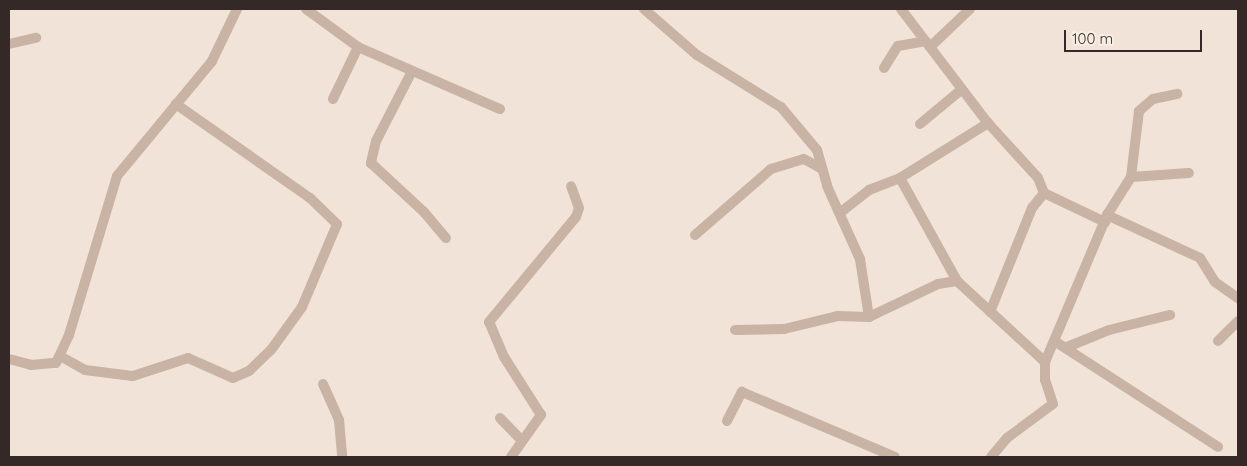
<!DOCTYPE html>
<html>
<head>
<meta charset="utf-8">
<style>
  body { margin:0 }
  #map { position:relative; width:1247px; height:466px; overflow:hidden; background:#f1e3d8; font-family:Quicksand,sans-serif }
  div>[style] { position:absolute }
  .minor>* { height:10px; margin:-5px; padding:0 5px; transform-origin:5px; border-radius:5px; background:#c8b3a4 }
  span { translate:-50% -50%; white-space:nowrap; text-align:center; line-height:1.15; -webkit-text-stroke:4px #f9eee4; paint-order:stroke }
  .frame { position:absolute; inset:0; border:10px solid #342926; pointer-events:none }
  .scale { position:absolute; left:1064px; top:30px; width:138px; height:22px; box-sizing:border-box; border:2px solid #342926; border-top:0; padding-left:6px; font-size:15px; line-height:18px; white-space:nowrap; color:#342926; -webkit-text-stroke:4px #f9eee4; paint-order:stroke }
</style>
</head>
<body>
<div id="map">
  <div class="minor">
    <div style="left:306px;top:9px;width:64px;rotate:36.2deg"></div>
    <div style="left:358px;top:47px;width:155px;rotate:23.6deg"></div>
    <div style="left:644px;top:9px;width:70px;rotate:41deg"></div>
    <div style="left:697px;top:55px;width:99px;rotate:31.8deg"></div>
    <div style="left:781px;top:107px;width:56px;rotate:50.1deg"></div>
    <div style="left:817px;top:150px;width:37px;rotate:74deg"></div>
    <div style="left:827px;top:186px;width:80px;rotate:65.7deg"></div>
    <div style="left:860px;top:259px;width:59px;rotate:81.2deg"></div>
    <div style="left:901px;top:9px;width:143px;rotate:52.7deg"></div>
    <div style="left:988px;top:123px;width:74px;rotate:47.7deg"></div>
    <div style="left:1038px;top:178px;width:16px;rotate:68deg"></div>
    <div style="left:1044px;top:193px;width:68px;rotate:25.4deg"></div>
    <div style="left:9px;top:44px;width:28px;rotate:-13deg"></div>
    <div style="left:930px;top:47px;width:55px;rotate:-43.5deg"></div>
    <div style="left:884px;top:68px;width:26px;rotate:-58deg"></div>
    <div style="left:898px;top:46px;width:28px;rotate:-10deg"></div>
    <div style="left:411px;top:73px;width:76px;rotate:117.2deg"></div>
    <div style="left:376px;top:141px;width:23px;rotate:103deg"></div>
    <div style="left:371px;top:163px;width:72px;rotate:42.8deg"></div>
    <div style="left:424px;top:212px;width:34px;rotate:50deg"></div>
    <div style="left:333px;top:99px;width:58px;rotate:-64.3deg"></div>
    <div style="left:920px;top:124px;width:53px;rotate:-39.7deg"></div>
    <div style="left:1131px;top:177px;width:58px;rotate:-3.9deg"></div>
    <div style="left:900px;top:178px;width:118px;rotate:61deg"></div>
    <div style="left:957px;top:281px;width:120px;rotate:42.6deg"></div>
    <div style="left:841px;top:212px;width:36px;rotate:-38deg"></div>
    <div style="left:869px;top:190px;width:33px;rotate:-21deg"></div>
    <div style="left:900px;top:178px;width:104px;rotate:-32deg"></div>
    <div style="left:1107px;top:215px;width:102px;rotate:24.8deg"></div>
    <div style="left:1200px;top:258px;width:28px;rotate:58deg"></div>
    <div style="left:1215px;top:282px;width:28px;rotate:35deg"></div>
    <div style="left:695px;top:235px;width:101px;rotate:-41deg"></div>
    <div style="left:771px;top:169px;width:34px;rotate:-17deg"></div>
    <div style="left:804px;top:159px;width:21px;rotate:29deg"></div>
    <div style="left:990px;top:312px;width:112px;rotate:-68deg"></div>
    <div style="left:1032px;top:208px;width:19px;rotate:-51deg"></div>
    <div style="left:735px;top:330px;width:49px;rotate:-1.2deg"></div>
    <div style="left:784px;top:329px;width:56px;rotate:-13.5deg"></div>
    <div style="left:838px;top:316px;width:31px;rotate:2deg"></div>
    <div style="left:869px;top:317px;width:76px;rotate:-25.6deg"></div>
    <div style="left:938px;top:284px;width:19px;rotate:-9deg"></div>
    <div style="left:1218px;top:341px;width:28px;rotate:-45deg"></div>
    <div style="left:1056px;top:342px;width:193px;rotate:32.9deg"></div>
    <div style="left:1067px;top:347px;width:45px;rotate:-22deg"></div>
    <div style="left:1109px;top:330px;width:63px;rotate:-13.8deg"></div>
    <div style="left:60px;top:356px;width:29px;rotate:29deg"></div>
    <div style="left:85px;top:370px;width:48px;rotate:7.1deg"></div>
    <div style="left:133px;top:376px;width:58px;rotate:-18.1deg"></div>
    <div style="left:188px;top:358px;width:49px;rotate:24deg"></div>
    <div style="left:233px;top:378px;width:17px;rotate:-24deg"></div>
    <div style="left:249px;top:371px;width:30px;rotate:-44deg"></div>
    <div style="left:271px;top:350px;width:53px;rotate:-54.2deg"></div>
    <div style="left:302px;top:307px;width:90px;rotate:-67.1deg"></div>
    <div style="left:337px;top:224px;width:37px;rotate:-136deg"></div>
    <div style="left:310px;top:198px;width:164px;rotate:-145deg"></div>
    <div style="left:9px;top:359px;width:23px;rotate:15deg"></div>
    <div style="left:31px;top:365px;width:25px;rotate:-5deg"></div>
    <div style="left:56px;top:363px;width:31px;rotate:-65deg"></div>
    <div style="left:69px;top:335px;width:166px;rotate:-73.2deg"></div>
    <div style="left:117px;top:176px;width:149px;rotate:-50.4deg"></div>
    <div style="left:212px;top:61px;width:58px;rotate:-64.3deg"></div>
    <div style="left:323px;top:384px;width:39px;rotate:66deg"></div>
    <div style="left:339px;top:420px;width:37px;rotate:85deg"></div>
    <div style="left:500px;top:418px;width:32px;rotate:46deg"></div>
    <div style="left:727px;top:421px;width:33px;rotate:-63deg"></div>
    <div style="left:742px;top:392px;width:166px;rotate:23deg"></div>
    <div style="left:511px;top:457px;width:52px;rotate:-54.5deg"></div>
    <div style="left:541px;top:415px;width:69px;rotate:-122.5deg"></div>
    <div style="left:504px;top:357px;width:38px;rotate:-113deg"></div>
    <div style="left:489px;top:322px;width:136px;rotate:-50.4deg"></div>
    <div style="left:576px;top:217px;width:9px;rotate:-72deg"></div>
    <div style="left:579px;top:208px;width:23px;rotate:-110deg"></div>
    <div style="left:991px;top:457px;width:25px;rotate:-50deg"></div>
    <div style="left:1007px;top:438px;width:57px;rotate:-36.5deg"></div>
    <div style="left:1053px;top:404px;width:25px;rotate:-108deg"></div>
    <div style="left:1045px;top:380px;width:18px;rotate:-90deg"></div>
    <div style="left:1045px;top:362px;width:160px;rotate:-67.1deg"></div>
    <div style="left:1107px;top:215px;width:45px;rotate:-57.7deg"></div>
    <div style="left:1131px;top:177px;width:66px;rotate:-83.1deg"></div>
    <div style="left:1139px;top:111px;width:18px;rotate:-41deg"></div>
    <div style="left:1153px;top:99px;width:25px;rotate:-12deg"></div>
  </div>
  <div class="frame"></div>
  <div class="scale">100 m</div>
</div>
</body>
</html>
